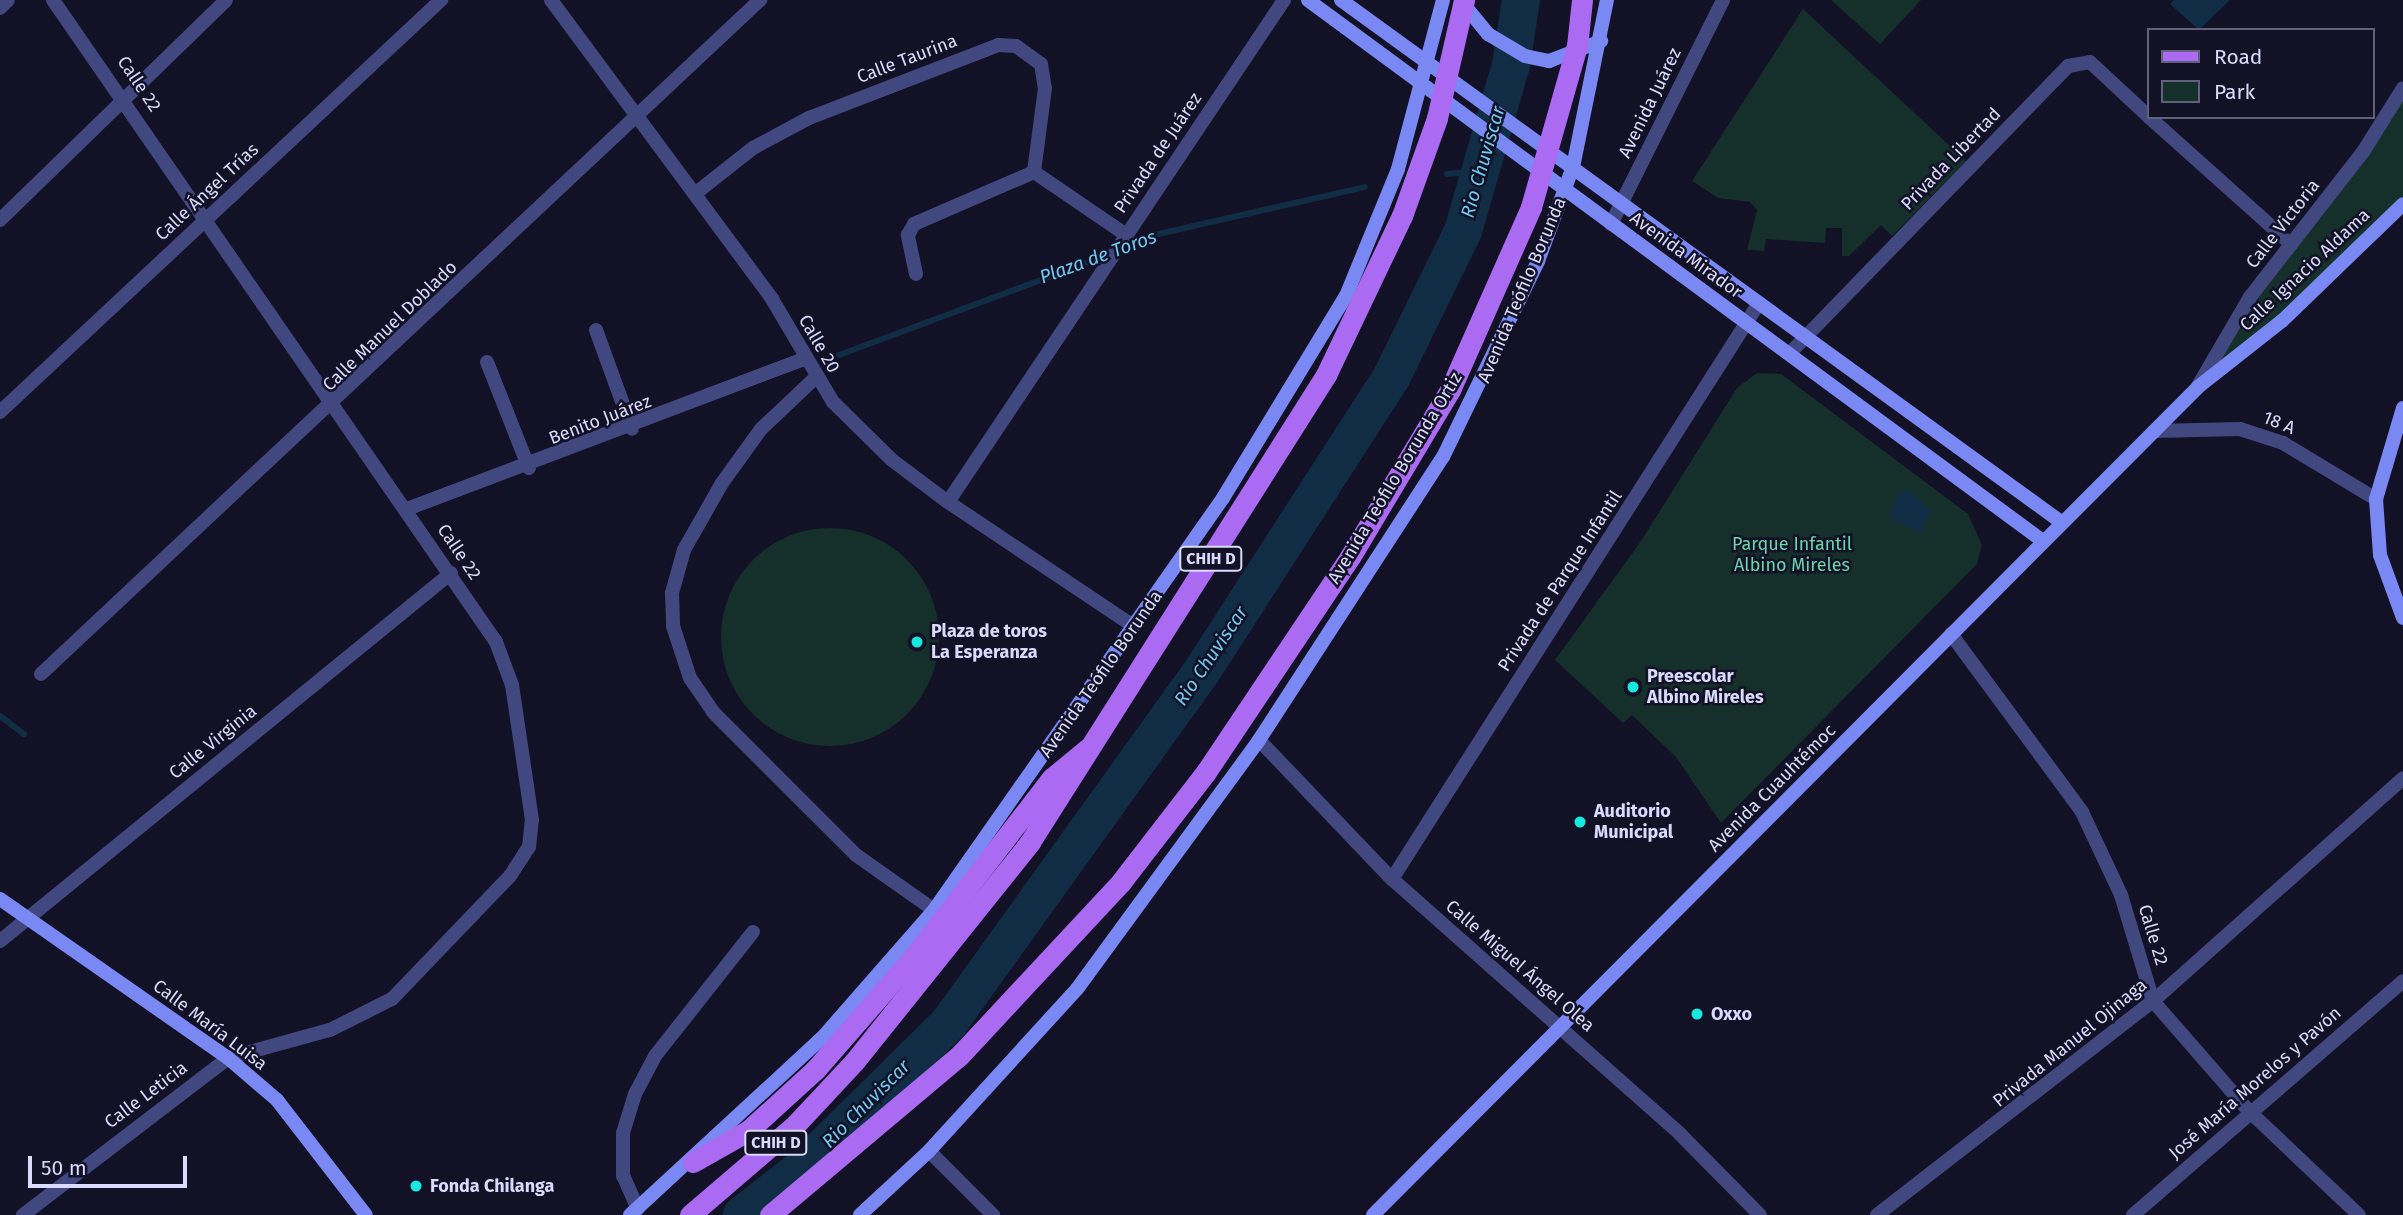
<!DOCTYPE html>
<html>
<head>
<meta charset="utf-8">
<style>
  body { margin:0 }
  #map { position:relative; width:2403px; height:1215px; overflow:hidden; background:#121125; font-family:"Fira Sans",sans-serif }
  div>[style] { position:absolute }
  .green>* { inset:0; background:#152f2a }
  .round { border-radius:50% }
  .water>* { inset:0; background:#112c45 }
  .stream>* { height:6px; margin:-3px; padding:0 3px; transform-origin:3px; border-radius:3px; background:#112c45 }
  .river>* { height:38px; margin:-19px; padding:0 19px; transform-origin:19px; border-radius:19px; background:#112c45 }
  .street>* { height:14px; margin:-7px; padding:0 7px; transform-origin:7px; border-radius:7px; background:#414880 }
  .secondary>* { height:14px; margin:-7px; padding:0 7px; transform-origin:7px; border-radius:7px; background:#7988f3 }
  .primary>* { height:21px; margin:-10.5px; padding:0 10.5px; transform-origin:10.5px; border-radius:10.5px; background:#aa6af2 }
  .primary-bridge>* { height:21px; margin:-10.5px; padding:0 10.5px; transform-origin:10.5px; border-radius:10.5px; background:#aa6af2 }
  .dots>* { width:19px; height:19px; translate:-50% -50%; box-sizing:border-box; border:4px solid #121125; border-radius:50% }
  span { translate:-50% -50%; white-space:nowrap; text-align:center; line-height:1.15; -webkit-text-stroke:5px #121125; paint-order:stroke }
  .shield-label span { padding:2px 5px; background:#121125; border:2px solid; border-radius:5px; -webkit-text-stroke-width:0 }
  .shield-label { font-size:16px; color:#d9dafc; font-weight:700 }
  .street-label { font-size:18px; color:#d9dafc }
  .park-label { font-size:18px; color:#6bd6ab }
  .poi-label { font-size:18px; color:#d9dafc; font-weight:700 }
  .left { translate:0 -50%; text-align:left }
  .water-label { font-size:19px; color:#70caf2; font-style:italic }
  .legend { position:absolute; left:2147px; top:28px; width:228px; height:91px; box-sizing:border-box; background:#121125; border:2px solid #62617b; margin:0; padding:9px 12px; list-style:none; font-size:21px; color:#d9dafc }
  .legend li { display:flex; align-items:center; gap:14px; height:35px }
  .legend b { width:35px; border:2px solid #62617b }
  .scale { position:absolute; left:28px; top:1156px; width:159px; height:32px; box-sizing:border-box; border:4px solid #d9dafc; border-top:0; padding-left:9px; font-size:21px; line-height:24px; white-space:nowrap; color:#d9dafc; -webkit-text-stroke:5px #121125; paint-order:stroke }
</style>
</head>
<body>
<div id="map">
  <div class="green">
    <div style="clip-path:polygon(1831px 0,1921px 0,1880px 44px)"></div>
    <div style="clip-path:polygon(1803px 9px,1966px 161px,1892px 236px,1881px 225px,1849px 256px,1842px 256px,1842px 228px,1826px 228px,1825px 243px,1766px 239px,1764px 251px,1747px 250px,1757px 210px,1750px 202px,1718px 198px,1692px 181px)"></div>
    <div style="clip-path:polygon(2403px 88px,2403px 204px,2282px 321px,2198px 387px,2250px 297px)"></div>
    <div style="clip-path:polygon(1757px 373px,1781px 374px,1968px 514px,1982px 545px,1977px 564px,1721px 823px,1676px 757px,1632px 715px,1623px 723px,1555px 660px,1641px 541px,1737px 388px)"></div>
    <div class="round" style="left:721px;top:528px;width:218px;height:218px"></div>
  </div>
  <div class="water">
    <div style="clip-path:polygon(2174px 0,2230px 0,2199px 30px,2170px 4px)"></div>
    <div style="clip-path:polygon(1909px 490px,1931px 511px,1921px 533px,1890px 518px,1897px 495px)"></div>
  </div>
  <div class="stream">
    <div style="left:1447px;top:174px;width:34px;rotate:-5deg"></div>
    <div style="left:1120px;top:250px;width:37px;rotate:-24deg"></div>
    <div style="left:1154px;top:235px;width:216px;rotate:-12.8deg"></div>
    <div style="left:839px;top:355px;width:289px;rotate:-20.4deg"></div>
    <div style="left:0;top:716px;width:30px;rotate:37deg"></div>
  </div>
  <div class="river">
    <div style="left:742px;top:1215px;width:75px;rotate:-37.9deg"></div>
    <div style="left:801px;top:1169px;width:208px;rotate:-44.6deg"></div>
    <div style="left:949px;top:1023px;width:433px;rotate:-54.3deg"></div>
    <div style="left:1202px;top:671px;width:351px;rotate:-57.2deg"></div>
    <div style="left:1392px;top:376px;width:161px;rotate:-63.9deg"></div>
    <div style="left:1463px;top:231px;width:173px;rotate:-73.9deg"></div>
    <div style="left:1511px;top:65px;width:66px;rotate:-81.3deg"></div>
  </div>
  <div class="street">
    <div style="left:551px;top:0;width:372px;rotate:53.5deg"></div>
    <div style="left:772px;top:299px;width:120px;rotate:59.4deg"></div>
    <div style="left:833px;top:402px;width:83px;rotate:44.5deg"></div>
    <div style="left:892px;top:460px;width:70px;rotate:36.9deg"></div>
    <div style="left:948px;top:502px;width:223px;rotate:33.8deg"></div>
    <div style="left:0;top:8px;width:11px;rotate:-45deg"></div>
    <div style="left:2149px;top:117px;width:191px;rotate:41.8deg"></div>
    <div style="left:696px;top:193px;width:73px;rotate:-38.3deg"></div>
    <div style="left:753px;top:148px;width:64px;rotate:-28.2deg"></div>
    <div style="left:809px;top:118px;width:203px;rotate:-21.1deg"></div>
    <div style="left:998px;top:45px;width:18px;rotate:3deg"></div>
    <div style="left:1016px;top:46px;width:31px;rotate:36deg"></div>
    <div style="left:1041px;top:64px;width:24px;rotate:81deg"></div>
    <div style="left:1045px;top:88px;width:85px;rotate:97.5deg"></div>
    <div style="left:1034px;top:172px;width:110px;rotate:34.3deg"></div>
    <div style="left:0;top:220px;width:315px;rotate:-44.2deg"></div>
    <div style="left:1611px;top:224px;width:250px;rotate:-63.4deg"></div>
    <div style="left:916px;top:274px;width:40px;rotate:-102deg"></div>
    <div style="left:908px;top:235px;width:13px;rotate:-61deg"></div>
    <div style="left:914px;top:224px;width:131px;rotate:-23.4deg"></div>
    <div style="left:596px;top:330px;width:105px;rotate:70deg"></div>
    <div style="left:1789px;top:354px;width:401px;rotate:-45.9deg"></div>
    <div style="left:2068px;top:66px;width:22px;rotate:-10deg"></div>
    <div style="left:2090px;top:62px;width:81px;rotate:43deg"></div>
    <div style="left:487px;top:362px;width:114px;rotate:68.4deg"></div>
    <div style="left:814px;top:379px;width:73px;rotate:136.7deg"></div>
    <div style="left:761px;top:429px;width:67px;rotate:125.8deg"></div>
    <div style="left:722px;top:483px;width:77px;rotate:119.6deg"></div>
    <div style="left:684px;top:550px;width:45px;rotate:105.6deg"></div>
    <div style="left:672px;top:593px;width:33px;rotate:88deg"></div>
    <div style="left:673px;top:626px;width:55px;rotate:71.9deg"></div>
    <div style="left:690px;top:678px;width:42px;rotate:55.6deg"></div>
    <div style="left:714px;top:713px;width:201px;rotate:45deg"></div>
    <div style="left:856px;top:855px;width:95px;rotate:35.2deg"></div>
    <div style="left:2198px;top:386px;width:103px;rotate:-59.7deg"></div>
    <div style="left:2250px;top:297px;width:184px;rotate:-52.1deg"></div>
    <div style="left:2363px;top:152px;width:75px;rotate:-58deg"></div>
    <div style="left:0;top:412px;width:604px;rotate:-43.05deg"></div>
    <div style="left:2154px;top:431px;width:86px;rotate:-1.3deg"></div>
    <div style="left:2240px;top:429px;width:45px;rotate:18deg"></div>
    <div style="left:2283px;top:443px;width:109px;rotate:31.1deg"></div>
    <div style="left:948px;top:502px;width:604px;rotate:-56.2deg"></div>
    <div style="left:407px;top:509px;width:424px;rotate:-20.7deg"></div>
    <div style="left:1951px;top:634px;width:221px;rotate:53.6deg"></div>
    <div style="left:2082px;top:812px;width:92px;rotate:64.8deg"></div>
    <div style="left:2121px;top:895px;width:111px;rotate:73.2deg"></div>
    <div style="left:2153px;top:1001px;width:147px;rotate:48.9deg"></div>
    <div style="left:2250px;top:1112px;width:150px;rotate:43.4deg"></div>
    <div style="left:41px;top:674px;width:986px;rotate:-43.15deg"></div>
    <div style="left:1259px;top:740px;width:192px;rotate:46.3deg"></div>
    <div style="left:1392px;top:879px;width:385px;rotate:41.5deg"></div>
    <div style="left:1680px;top:1134px;width:114px;rotate:45.4deg"></div>
    <div style="left:1392px;top:879px;width:683px;rotate:-57.5deg"></div>
    <div style="left:0;top:941px;width:582px;rotate:-39.21deg"></div>
    <div style="left:929px;top:1151px;width:91px;rotate:45deg"></div>
    <div style="left:638px;top:1209px;width:36px;rotate:-114deg"></div>
    <div style="left:623px;top:1176px;width:43px;rotate:-90deg"></div>
    <div style="left:623px;top:1133px;width:41px;rotate:-72.9deg"></div>
    <div style="left:635px;top:1094px;width:43px;rotate:-62.2deg"></div>
    <div style="left:655px;top:1056px;width:158px;rotate:-51.7deg"></div>
    <div style="left:23px;top:1215px;width:258px;rotate:-37.4deg"></div>
    <div style="left:228px;top:1058px;width:106px;rotate:-15.4deg"></div>
    <div style="left:330px;top:1030px;width:69px;rotate:-26.6deg"></div>
    <div style="left:392px;top:999px;width:170px;rotate:-46.2deg"></div>
    <div style="left:510px;top:876px;width:35px;rotate:-57deg"></div>
    <div style="left:529px;top:847px;width:27px;rotate:-84deg"></div>
    <div style="left:532px;top:820px;width:136px;rotate:-98.4deg"></div>
    <div style="left:512px;top:685px;width:46px;rotate:-110.4deg"></div>
    <div style="left:496px;top:642px;width:780px;rotate:-124.61deg"></div>
    <div style="left:1877px;top:1215px;width:349px;rotate:-37.8deg"></div>
    <div style="left:2153px;top:1001px;width:335px;rotate:-41.7deg"></div>
    <div style="left:2133px;top:1215px;width:357px;rotate:-40.9deg"></div>
  </div>
  <div class="secondary">
    <div style="left:1308px;top:0;width:913px;rotate:36.36deg"></div>
    <div style="left:1341px;top:0;width:889px;rotate:35.94deg"></div>
    <div style="left:1461px;top:1px;width:43px;rotate:50.7deg"></div>
    <div style="left:1488px;top:34px;width:43px;rotate:30.7deg"></div>
    <div style="left:1525px;top:56px;width:25px;rotate:12deg"></div>
    <div style="left:1549px;top:61px;width:56px;rotate:-21deg"></div>
    <div style="left:2403px;top:408px;width:95px;rotate:106.5deg"></div>
    <div style="left:2376px;top:499px;width:56px;rotate:85.9deg"></div>
    <div style="left:2380px;top:555px;width:67px;rotate:69.9deg"></div>
    <div style="left:0;top:899px;width:278px;rotate:34.9deg"></div>
    <div style="left:228px;top:1058px;width:65px;rotate:40.6deg"></div>
    <div style="left:277px;top:1100px;width:145px;rotate:52.3deg"></div>
    <div style="left:630px;top:1215px;width:261px;rotate:-42.7deg"></div>
    <div style="left:822px;top:1038px;width:170px;rotate:-48.8deg"></div>
    <div style="left:934px;top:910px;width:503px;rotate:-54.95deg"></div>
    <div style="left:1223px;top:498px;width:237px;rotate:-58.7deg"></div>
    <div style="left:1346px;top:296px;width:137px;rotate:-67.7deg"></div>
    <div style="left:1398px;top:169px;width:175px;rotate:-75.1deg"></div>
    <div style="left:860px;top:1215px;width:94px;rotate:-42.8deg"></div>
    <div style="left:929px;top:1151px;width:219px;rotate:-47.6deg"></div>
    <div style="left:1077px;top:989px;width:308px;rotate:-53.8deg"></div>
    <div style="left:1259px;top:740px;width:338px;rotate:-57deg"></div>
    <div style="left:1443px;top:457px;width:218px;rotate:-64.1deg"></div>
    <div style="left:1538px;top:261px;width:100px;rotate:-69.6deg"></div>
    <div style="left:1573px;top:167px;width:170px;rotate:-78.5deg"></div>
    <div style="left:1373px;top:1215px;width:1169px;rotate:-45.1deg"></div>
    <div style="left:2198px;top:387px;width:107px;rotate:-38.2deg"></div>
    <div style="left:2282px;top:321px;width:168px;rotate:-44deg"></div>
  </div>
  <div class="primary">
    <div style="left:693px;top:1162px;width:64px;rotate:-29.7deg"></div>
    <div style="left:749px;top:1130px;width:89px;rotate:-42.3deg"></div>
    <div style="left:815px;top:1070px;width:155px;rotate:-48.9deg"></div>
    <div style="left:917px;top:953px;width:221px;rotate:-52.4deg"></div>
    <div style="left:1052px;top:778px;width:45px;rotate:-39.6deg"></div>
    <div style="left:690px;top:1215px;width:140px;rotate:-40.6deg"></div>
    <div style="left:796px;top:1124px;width:85px;rotate:-46.9deg"></div>
    <div style="left:770px;top:1215px;width:247px;rotate:-40.1deg"></div>
    <div style="left:959px;top:1056px;width:238px;rotate:-47deg"></div>
    <div style="left:1121px;top:882px;width:139px;rotate:-52.3deg"></div>
  </div>
  <div class="primary-bridge">
    <div style="left:1206px;top:772px;width:259px;rotate:-56.2deg"></div>
    <div style="left:1350px;top:557px;width:195px;rotate:-59.1deg"></div>
    <div style="left:1450px;top:390px;width:200px;rotate:-66.1deg"></div>
    <div style="left:1531px;top:207px;width:167px;rotate:-74.1deg"></div>
    <div style="left:1577px;top:46px;width:46px;rotate:-83.8deg"></div>
    <div style="left:854px;top:1062px;width:282px;rotate:-51.3deg"></div>
    <div style="left:1030px;top:842px;width:553px;rotate:-57.63deg"></div>
    <div style="left:1326px;top:375px;width:176px;rotate:-64.5deg"></div>
    <div style="left:1402px;top:216px;width:104px;rotate:-70.3deg"></div>
    <div style="left:1437px;top:118px;width:121px;rotate:-77.1deg"></div>
  </div>
  <div class="dots">
    <div style="left:917px;top:642px;background:#16eae0"></div>
    <div style="left:1633px;top:687px;background:#16eae0"></div>
    <div style="left:1580px;top:822px;background:#16eae0"></div>
    <div style="left:1697px;top:1014px;background:#16eae0"></div>
    <div style="left:416px;top:1186px;background:#16eae0"></div>
  </div>
  <div class="shield-label">
    <span style="left:1211px;top:559px">CHIH D</span>
    <span style="left:776px;top:1143px">CHIH D</span>
  </div>
  <div class="street-label">
    <span style="left:907px;top:59px;rotate:-21deg">Calle Taurina</span>
    <span style="left:139px;top:84px;rotate:56deg">Calle 22</span>
    <span style="left:1650px;top:103px;rotate:-64deg">Avenida Juárez</span>
    <span style="left:1158px;top:153px;rotate:-56deg">Privada de Juárez</span>
    <span style="left:1951px;top:159px;rotate:-46deg">Privada Libertad</span>
    <span style="left:207px;top:192px;rotate:-43deg">Calle Ángel Trías</span>
    <span style="left:2283px;top:224px;rotate:-52deg">Calle Victoria</span>
    <span style="left:1686px;top:255px;rotate:36deg">Avenida Mirador</span>
    <span style="left:2305px;top:270px;rotate:-43deg">Calle Ignacio Aldama</span>
    <span style="left:1522px;top:290px;rotate:-67deg">Avenida Teófilo Borunda</span>
    <span style="left:390px;top:326px;rotate:-44deg">Calle Manuel Doblado</span>
    <span style="left:819px;top:344px;rotate:60deg">Calle 20</span>
    <span style="left:600px;top:420px;rotate:-21deg">Benito Juárez</span>
    <span style="left:2279px;top:423px;rotate:22deg">18 A</span>
    <span style="left:1395px;top:478px;rotate:-59deg">Avenida Teófilo Borunda Ortiz</span>
    <span style="left:459px;top:552px;rotate:56deg">Calle 22</span>
    <span style="left:1560px;top:581px;rotate:-57deg">Privada de Parque Infantil</span>
    <span style="left:1101px;top:674px;rotate:-55deg">Avenida Teófilo Borunda</span>
    <span style="left:213px;top:742px;rotate:-39deg">Calle Virginia</span>
    <span style="left:1772px;top:788px;rotate:-45deg">Avenida Cuauhtémoc</span>
    <span style="left:2153px;top:935px;rotate:73deg">Calle 22</span>
    <span style="left:1520px;top:966px;rotate:41deg">Calle Miguel Ángel Olea</span>
    <span style="left:210px;top:1025px;rotate:37deg">Calle María Luisa</span>
    <span style="left:2070px;top:1043px;rotate:-39deg">Privada Manuel Ojinaga</span>
    <span style="left:2255px;top:1083px;rotate:-41deg">José María Morelos y Pavón</span>
    <span style="left:146px;top:1095px;rotate:-37deg">Calle Leticia</span>
  </div>
  <div class="park-label">
    <span style="left:1792px;top:555px">Parque Infantil<br>Albino Mireles</span>
  </div>
  <div class="poi-label">
    <span class="left" style="left:931px;top:642px">Plaza de toros<br>La Esperanza</span>
    <span class="left" style="left:1647px;top:687px">Preescolar<br>Albino Mireles</span>
    <span class="left" style="left:1594px;top:822px">Auditorio<br>Municipal</span>
    <span class="left" style="left:1711px;top:1014px">Oxxo</span>
    <span class="left" style="left:430px;top:1186px">Fonda Chilanga</span>
  </div>
  <div class="water-label">
    <span style="left:1483px;top:162px;rotate:-74deg">Rio Chuviscar</span>
    <span style="left:1098px;top:257px;rotate:-20deg">Plaza de Toros</span>
    <span style="left:1211px;top:656px;rotate:-56deg">Rio Chuviscar</span>
    <span style="left:866px;top:1104px;rotate:-45deg">Rio Chuviscar</span>
  </div>
  <ul class="legend">
  <li><b style="height:9px;background:#aa6af2"></b>Road</li>
  <li><b style="height:19px;background:#152f2a"></b>Park</li>
  </ul>
  <div class="scale">50 m</div>
</div>
</body>
</html>
